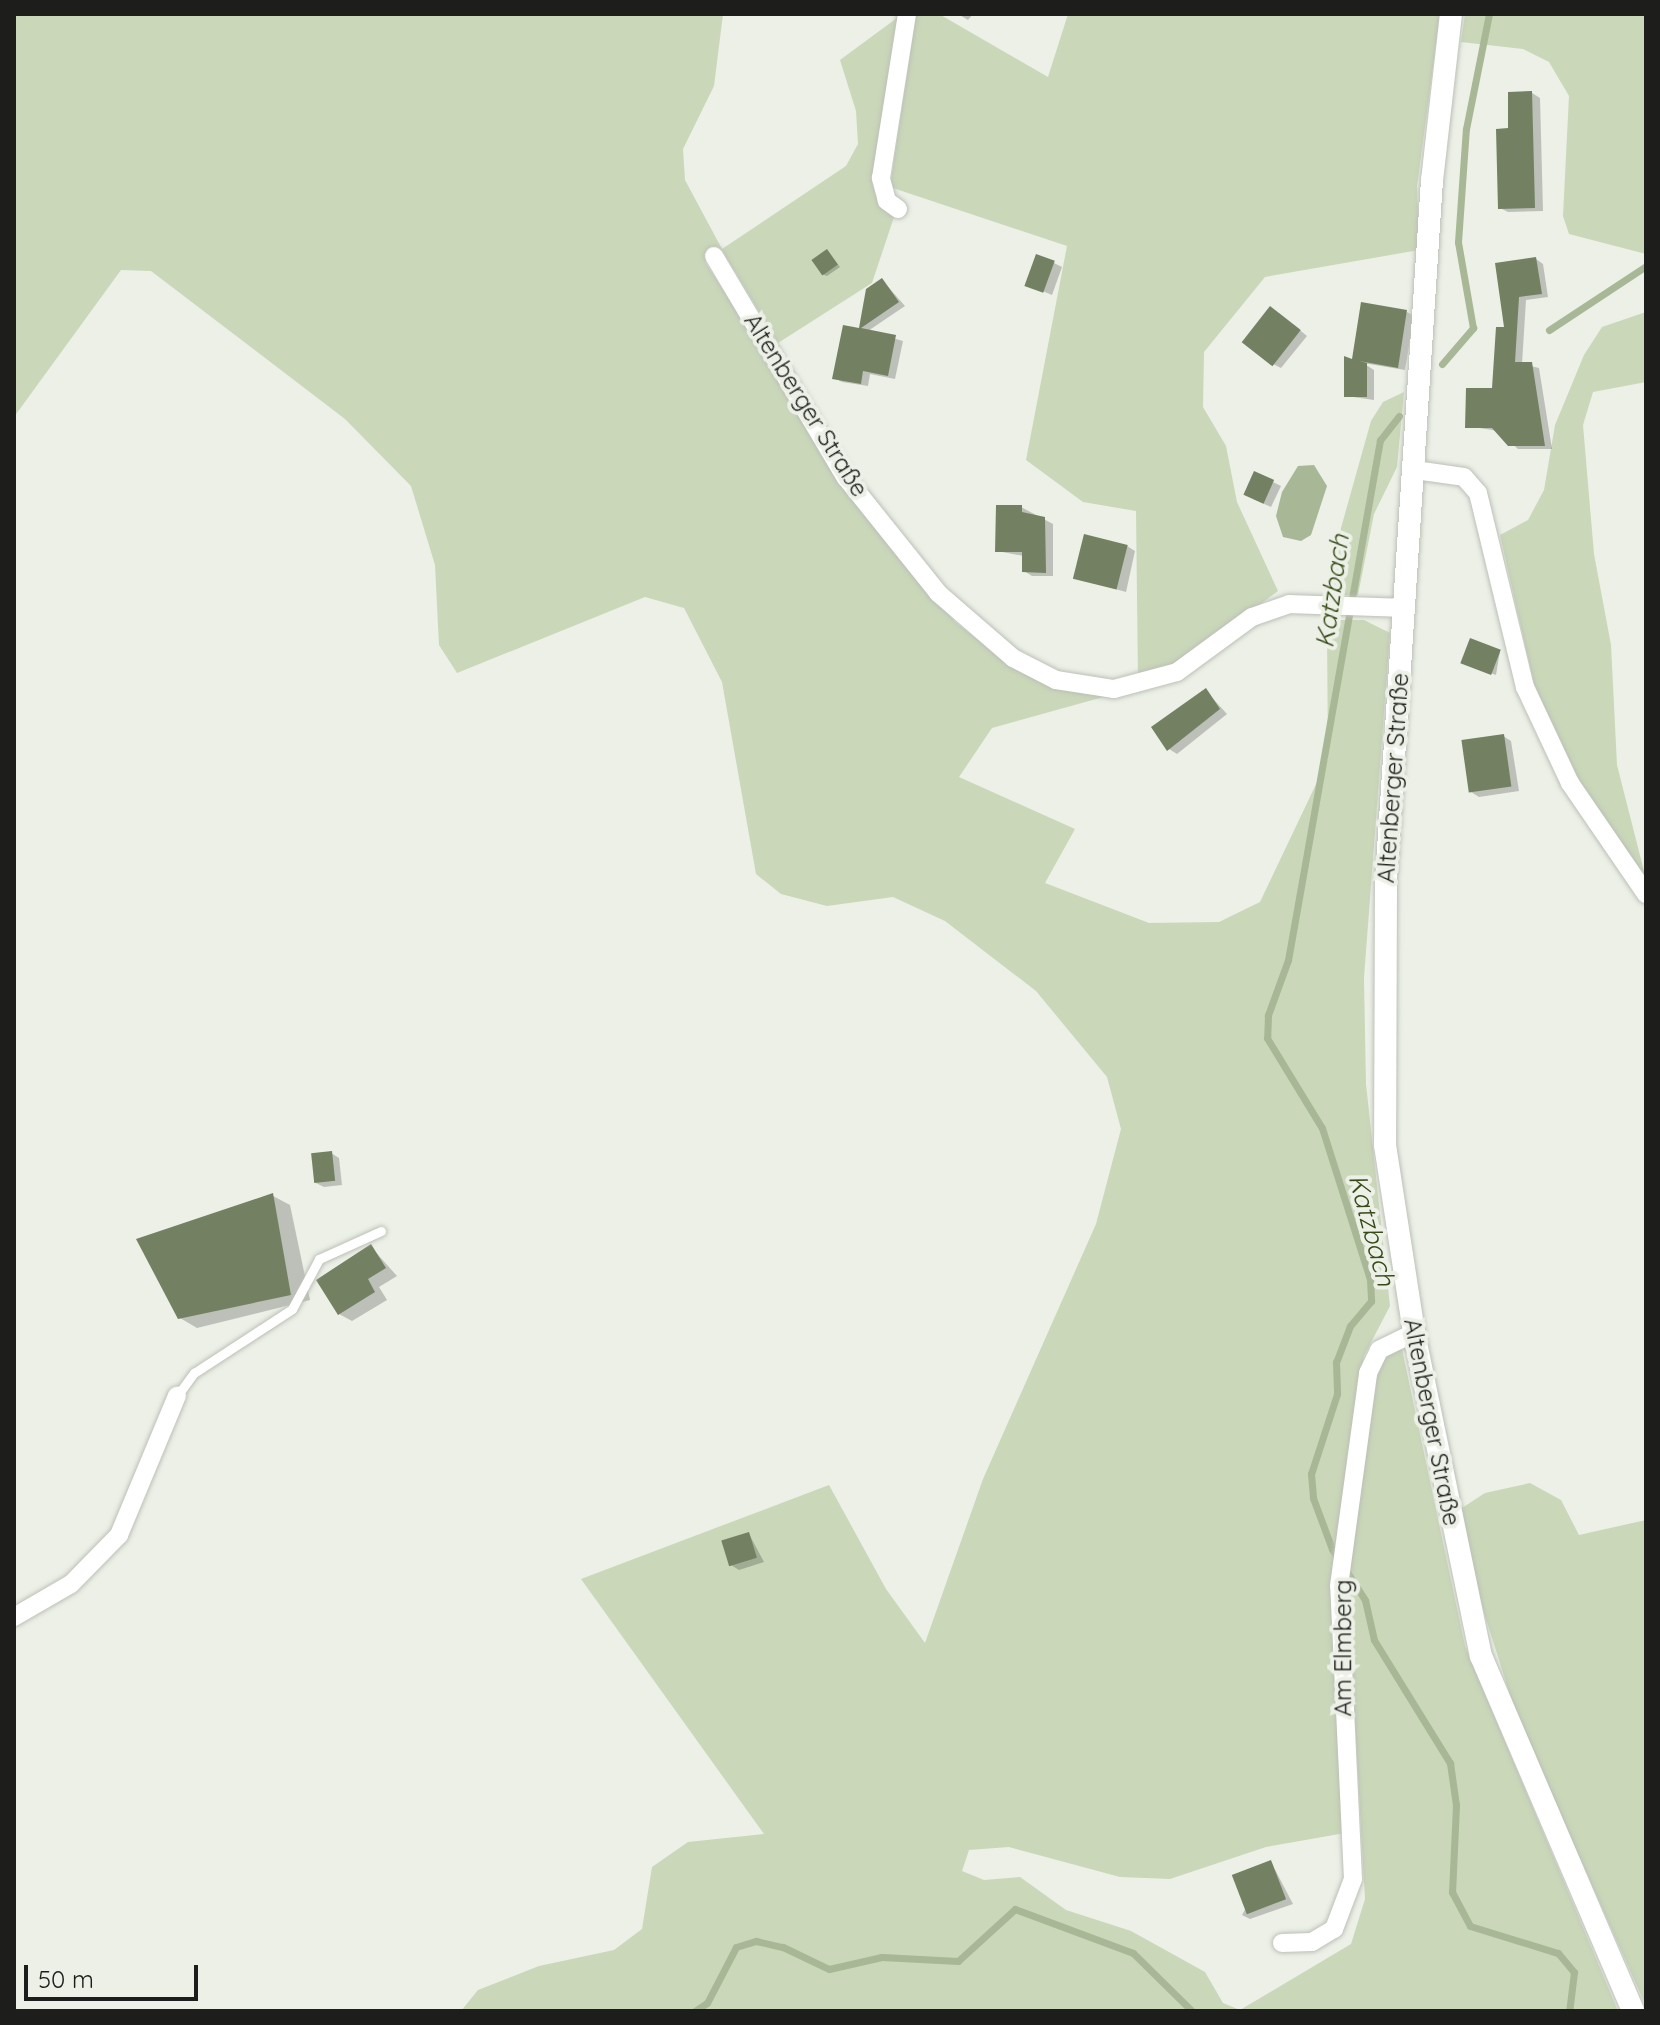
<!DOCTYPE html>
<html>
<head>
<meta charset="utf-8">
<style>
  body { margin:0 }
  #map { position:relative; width:1660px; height:2025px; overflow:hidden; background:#ecf0e7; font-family:Quicksand,sans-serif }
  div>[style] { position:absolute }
  .green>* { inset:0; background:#cad7b9 }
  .water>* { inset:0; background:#a8b796 }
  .shadow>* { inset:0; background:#0003 }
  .stream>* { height:7px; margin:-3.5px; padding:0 3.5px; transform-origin:3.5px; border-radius:3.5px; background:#a8b796 }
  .building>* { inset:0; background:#738061; transform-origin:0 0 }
  .roads { filter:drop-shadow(0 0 2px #bcc0b7) drop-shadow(0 0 2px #bcc0b7) }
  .service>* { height:9px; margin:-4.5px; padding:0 4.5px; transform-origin:4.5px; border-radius:4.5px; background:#fff }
  .minor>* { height:18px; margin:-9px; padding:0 9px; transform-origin:9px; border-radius:9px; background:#fff }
  .tertiary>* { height:22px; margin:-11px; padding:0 11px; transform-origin:11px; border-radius:11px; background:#fff }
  span { translate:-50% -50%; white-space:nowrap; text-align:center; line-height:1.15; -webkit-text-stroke:8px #ecf0e7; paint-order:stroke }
  .street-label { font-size:24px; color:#1d1e1b }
  .water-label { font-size:26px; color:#374a17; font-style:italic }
  .frame { position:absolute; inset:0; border:16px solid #1d1e1b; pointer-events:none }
  .scale { position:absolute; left:24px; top:1965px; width:174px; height:36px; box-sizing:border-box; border:4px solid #1d1e1b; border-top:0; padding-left:10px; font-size:24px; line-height:28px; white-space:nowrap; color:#1d1e1b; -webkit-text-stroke:6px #ecf0e7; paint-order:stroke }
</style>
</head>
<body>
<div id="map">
  <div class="green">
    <div style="clip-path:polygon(14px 14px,723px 14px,714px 86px,683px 149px,685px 180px,722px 249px,846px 166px,858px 144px,856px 111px,840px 60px,901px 15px,875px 175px,875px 192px,894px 217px,872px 283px,778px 343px,722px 250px,705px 262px,877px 527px,955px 622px,1021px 672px,1107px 696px,992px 728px,959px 777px,1075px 829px,1045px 883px,1149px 923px,1219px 922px,1260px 902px,1328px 759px,1327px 629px,1334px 620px,1364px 620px,1390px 633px,1364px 978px,1366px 1084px,1390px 1306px,1364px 1356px,1357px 1390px,1338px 1714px,1345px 1833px,1266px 1847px,1170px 1879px,1120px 1877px,1009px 1847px,969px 1850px,962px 1871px,984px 1880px,1020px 1877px,1066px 1910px,1131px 1931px,1205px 1972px,1223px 2003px,1240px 2010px,1351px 1944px,1365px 1899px,1347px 1579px,1364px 1429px,1380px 1362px,1391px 1349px,1402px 1349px,1465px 1646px,1618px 2011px,461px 2011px,478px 1990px,539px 1966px,614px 1950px,642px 1929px,652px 1867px,688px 1842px,764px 1834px,581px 1579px,829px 1485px,886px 1589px,925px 1643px,983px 1479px,1096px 1224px,1121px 1129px,1107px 1077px,1036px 991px,945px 921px,893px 897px,827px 906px,781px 894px,756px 874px,722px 682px,684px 608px,645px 597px,457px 673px,439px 645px,435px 565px,411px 486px,345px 419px,151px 271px,121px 270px,14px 417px)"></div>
    <div style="clip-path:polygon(916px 14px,939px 14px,1048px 77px,1068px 14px,1440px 14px,1417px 186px,1419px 250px,1265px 277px,1204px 352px,1203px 407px,1226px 446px,1237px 502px,1278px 591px,1178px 666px,1138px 679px,1136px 511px,1083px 502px,1026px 460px,1067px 246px,890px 187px)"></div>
    <div style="clip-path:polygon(1465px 14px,1646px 14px,1646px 254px,1569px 234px,1563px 216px,1569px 96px,1549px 62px,1523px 49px,1461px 42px)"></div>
    <div style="clip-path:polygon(1646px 312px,1646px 382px,1593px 392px,1583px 425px,1594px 554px,1611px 645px,1617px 765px,1646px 879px,1568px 764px,1538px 701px,1500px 535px,1528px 520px,1544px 490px,1555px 425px,1584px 355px,1602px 327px)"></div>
    <div style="clip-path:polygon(1404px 392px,1397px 467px,1374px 514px,1358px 595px,1338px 595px,1332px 579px,1341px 528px,1371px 421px,1383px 402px)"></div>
    <div style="clip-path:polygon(1530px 1483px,1561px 1500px,1579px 1535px,1646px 1520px,1646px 2006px,1517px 1717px,1476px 1587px,1462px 1508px,1485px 1493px)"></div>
  </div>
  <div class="water">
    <div style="clip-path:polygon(1314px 465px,1327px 486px,1311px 535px,1301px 541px,1283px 537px,1276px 516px,1282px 492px,1298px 466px)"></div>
  </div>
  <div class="shadow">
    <div style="clip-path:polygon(958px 14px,973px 14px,968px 20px)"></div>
    <div style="clip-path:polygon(1532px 93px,1540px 98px,1543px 211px,1508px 212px,1500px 208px,1511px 130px)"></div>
    <div style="clip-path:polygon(827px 251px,840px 267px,827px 276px,824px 275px)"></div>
    <div style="clip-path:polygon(1536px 259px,1543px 264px,1548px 297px,1526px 300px,1522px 364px,1539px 368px,1552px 449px,1518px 449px,1498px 431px,1467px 426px,1494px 390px,1507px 329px,1498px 265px)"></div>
    <div style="clip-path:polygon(1054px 263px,1062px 267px,1052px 295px,1028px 285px)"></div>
    <div style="clip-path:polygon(882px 280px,905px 306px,868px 331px,903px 341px,895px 379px,870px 374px,868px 386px,842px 382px,835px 378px,861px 330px,868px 290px)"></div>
    <div style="clip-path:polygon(1407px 312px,1414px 316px,1405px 370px,1363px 363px,1374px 370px,1374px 400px,1346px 396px,1354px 361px)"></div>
    <div style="clip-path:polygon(1279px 313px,1307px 336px,1281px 368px,1273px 364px)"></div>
    <div style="clip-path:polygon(1273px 482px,1281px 486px,1271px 507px,1253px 499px)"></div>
    <div style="clip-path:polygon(1021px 507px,1053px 524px,1053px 576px,1032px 576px,1024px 571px,1024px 556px,997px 551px)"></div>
    <div style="clip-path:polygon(1127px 546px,1135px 551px,1126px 592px,1076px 578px)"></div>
    <div style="clip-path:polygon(1500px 651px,1496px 675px,1466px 664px)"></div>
    <div style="clip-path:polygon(1206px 691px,1227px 714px,1177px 754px,1169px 749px)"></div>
    <div style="clip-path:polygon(1503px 736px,1511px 741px,1519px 791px,1479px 797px,1471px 792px)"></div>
    <div style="clip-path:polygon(331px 1153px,339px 1158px,342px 1185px,324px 1187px,316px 1183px)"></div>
    <div style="clip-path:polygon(273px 1196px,290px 1205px,310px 1300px,197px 1328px,180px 1318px)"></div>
    <div style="clip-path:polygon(371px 1247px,397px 1276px,379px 1287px,387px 1300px,352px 1321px,339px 1314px)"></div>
    <div style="clip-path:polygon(749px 1534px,764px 1562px,739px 1570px,731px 1565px)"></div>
    <div style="clip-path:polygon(1271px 1862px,1293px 1904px,1250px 1919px,1242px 1915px)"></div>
  </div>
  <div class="stream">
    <div style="left:1549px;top:330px;width:116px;rotate:-33.4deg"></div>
    <div style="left:1442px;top:364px;width:48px;rotate:-49.3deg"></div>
    <div style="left:1473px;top:328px;width:87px;rotate:-99.9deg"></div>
    <div style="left:1458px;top:242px;width:113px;rotate:-86deg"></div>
    <div style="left:1466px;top:129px;width:117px;rotate:-78.7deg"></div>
    <div style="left:1399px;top:416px;width:31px;rotate:128deg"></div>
    <div style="left:1380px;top:440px;width:528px;rotate:100.03deg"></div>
    <div style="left:1288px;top:960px;width:59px;rotate:110deg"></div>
    <div style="left:1268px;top:1015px;width:23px;rotate:92deg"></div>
    <div style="left:1267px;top:1038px;width:105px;rotate:58.6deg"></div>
    <div style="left:1322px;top:1128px;width:158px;rotate:72.4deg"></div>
    <div style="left:1370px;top:1279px;width:22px;rotate:87deg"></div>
    <div style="left:1371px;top:1301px;width:33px;rotate:130deg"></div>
    <div style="left:1350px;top:1326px;width:39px;rotate:111deg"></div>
    <div style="left:1336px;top:1362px;width:32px;rotate:88deg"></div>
    <div style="left:1337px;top:1394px;width:84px;rotate:108deg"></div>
    <div style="left:1311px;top:1474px;width:24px;rotate:85deg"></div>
    <div style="left:1313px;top:1498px;width:54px;rotate:69.6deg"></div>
    <div style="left:1332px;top:1549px;width:61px;rotate:57.1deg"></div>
    <div style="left:1365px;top:1600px;width:41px;rotate:77.3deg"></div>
    <div style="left:1374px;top:1640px;width:145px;rotate:58.3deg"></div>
    <div style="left:1450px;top:1763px;width:42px;rotate:81.9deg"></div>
    <div style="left:1456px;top:1805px;width:87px;rotate:92.6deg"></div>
    <div style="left:1452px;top:1892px;width:38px;rotate:62deg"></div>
    <div style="left:1470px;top:1926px;width:92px;rotate:17.1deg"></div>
    <div style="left:1558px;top:1953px;width:25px;rotate:50deg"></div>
    <div style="left:1574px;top:1972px;width:39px;rotate:97deg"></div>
    <div style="left:695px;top:2011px;width:14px;rotate:-34deg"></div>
    <div style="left:707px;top:2003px;width:63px;rotate:-62.6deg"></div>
    <div style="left:736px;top:1947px;width:21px;rotate:-17deg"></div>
    <div style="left:756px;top:1941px;width:28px;rotate:13deg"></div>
    <div style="left:783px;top:1947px;width:51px;rotate:25.6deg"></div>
    <div style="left:829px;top:1969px;width:54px;rotate:-12.8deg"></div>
    <div style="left:882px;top:1957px;width:76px;rotate:3deg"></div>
    <div style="left:958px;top:1961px;width:77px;rotate:-42.4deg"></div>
    <div style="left:1015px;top:1909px;width:126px;rotate:20.4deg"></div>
    <div style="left:1133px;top:1953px;width:83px;rotate:44.5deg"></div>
  </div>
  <div class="building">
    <div style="clip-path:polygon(1532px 91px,1535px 208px,1498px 209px,1496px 129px,1508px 128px,1508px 92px)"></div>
    <div style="left:827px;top:249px;width:19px;height:19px;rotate:55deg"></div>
    <div style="left:1036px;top:254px;width:20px;height:34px;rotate:20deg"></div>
    <div style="clip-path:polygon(1536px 257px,1542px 294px,1519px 297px,1515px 362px,1532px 362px,1545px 446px,1508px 446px,1492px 428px,1465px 428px,1466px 388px,1492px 388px,1496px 327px,1504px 327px,1495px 263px)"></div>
    <div style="clip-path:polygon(882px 278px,899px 302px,861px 328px,896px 335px,888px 376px,863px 371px,861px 384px,832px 379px,843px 325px,859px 328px,866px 289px)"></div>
    <div style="clip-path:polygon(1361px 302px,1407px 310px,1398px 368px,1359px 361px,1367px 363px,1367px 397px,1344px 397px,1344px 356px,1352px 359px)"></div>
    <div style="left:1270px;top:306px;width:39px;height:46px;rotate:38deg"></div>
    <div style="left:1254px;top:471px;width:22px;height:26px;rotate:24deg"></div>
    <div style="clip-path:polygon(996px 505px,1022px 505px,1022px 512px,1045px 517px,1046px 573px,1022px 572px,1022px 552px,995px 552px)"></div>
    <div style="left:1084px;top:534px;width:45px;height:46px;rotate:14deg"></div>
    <div style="left:1470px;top:638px;width:33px;height:27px;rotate:21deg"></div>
    <div style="clip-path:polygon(1206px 688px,1220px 709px,1167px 751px,1151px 727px)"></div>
    <div style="left:1504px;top:734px;width:53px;height:43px;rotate:82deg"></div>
    <div style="left:332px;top:1151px;width:30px;height:21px;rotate:84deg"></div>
    <div style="clip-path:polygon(273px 1193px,291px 1295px,178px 1319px,136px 1239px)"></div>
    <div style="clip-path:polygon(371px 1244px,386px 1268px,368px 1279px,375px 1292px,338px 1315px,316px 1280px)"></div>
    <div style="left:749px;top:1532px;width:27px;height:29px;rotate:73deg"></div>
    <div style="left:1271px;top:1860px;width:42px;height:42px;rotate:69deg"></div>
  </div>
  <div class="roads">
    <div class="service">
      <div style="left:177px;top:1396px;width:29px;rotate:-54deg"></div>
      <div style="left:194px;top:1373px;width:117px;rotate:-33.1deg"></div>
      <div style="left:292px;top:1309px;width:57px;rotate:-61.6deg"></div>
      <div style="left:319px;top:1259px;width:68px;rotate:-24.3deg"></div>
    </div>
    <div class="minor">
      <div style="left:898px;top:209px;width:14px;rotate:-144deg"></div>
      <div style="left:887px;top:201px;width:24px;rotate:-105deg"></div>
      <div style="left:881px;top:178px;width:166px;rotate:-81deg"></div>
      <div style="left:714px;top:256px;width:258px;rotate:59.3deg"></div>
      <div style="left:846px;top:478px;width:147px;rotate:51.3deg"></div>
      <div style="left:938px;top:593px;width:99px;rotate:40.9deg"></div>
      <div style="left:1013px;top:658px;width:48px;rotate:27.1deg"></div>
      <div style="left:1056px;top:680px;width:59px;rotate:8.8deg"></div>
      <div style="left:1114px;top:689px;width:65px;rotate:-15.1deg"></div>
      <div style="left:1177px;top:672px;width:93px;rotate:-36.3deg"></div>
      <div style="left:1252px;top:617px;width:39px;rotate:-19deg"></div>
      <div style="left:1289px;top:604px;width:116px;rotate:2deg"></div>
      <div style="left:1415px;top:470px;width:49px;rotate:8.1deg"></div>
      <div style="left:1464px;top:477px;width:21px;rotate:49deg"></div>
      <div style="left:1478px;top:493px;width:200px;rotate:76.4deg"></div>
      <div style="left:1525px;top:687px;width:106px;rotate:64.9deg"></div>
      <div style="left:1570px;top:783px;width:135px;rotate:55.6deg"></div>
      <div style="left:14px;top:1617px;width:66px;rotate:-30.1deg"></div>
      <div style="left:71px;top:1584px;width:69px;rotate:-45.6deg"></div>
      <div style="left:119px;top:1535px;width:151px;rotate:-67.4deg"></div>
      <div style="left:1282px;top:1943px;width:30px;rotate:-2deg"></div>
      <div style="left:1312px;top:1942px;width:26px;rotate:-31deg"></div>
      <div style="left:1334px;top:1929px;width:53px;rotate:-69.2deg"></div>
      <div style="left:1353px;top:1879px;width:293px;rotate:-92.7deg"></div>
      <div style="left:1339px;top:1586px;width:215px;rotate:-82.2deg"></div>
      <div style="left:1368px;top:1373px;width:25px;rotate:-64deg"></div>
      <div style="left:1379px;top:1350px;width:39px;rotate:-26deg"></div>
    </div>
    <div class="tertiary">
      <div style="left:1451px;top:14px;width:167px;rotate:96.5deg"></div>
      <div style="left:1432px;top:180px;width:702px;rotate:93.76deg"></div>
      <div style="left:1386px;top:880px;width:265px;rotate:90.2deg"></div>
      <div style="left:1385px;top:1145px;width:190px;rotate:81.2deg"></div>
      <div style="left:1414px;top:1333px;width:330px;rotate:78.3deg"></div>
      <div style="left:1481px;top:1656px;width:386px;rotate:66.8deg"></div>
    </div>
  </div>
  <div class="street-label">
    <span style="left:806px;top:405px;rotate:58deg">Altenberger Straße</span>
    <span style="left:1393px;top:778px;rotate:-86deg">Altenberger Straße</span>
    <span style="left:1432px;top:1422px;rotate:79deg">Altenberger Straße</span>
    <span style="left:1343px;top:1648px;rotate:-90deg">Am Elmberg</span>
  </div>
  <div class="water-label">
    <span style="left:1332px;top:591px;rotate:-82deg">Katzbach</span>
    <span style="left:1372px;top:1230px;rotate:75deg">Katzbach</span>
  </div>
  <div class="frame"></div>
  <div class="scale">50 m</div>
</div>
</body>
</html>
